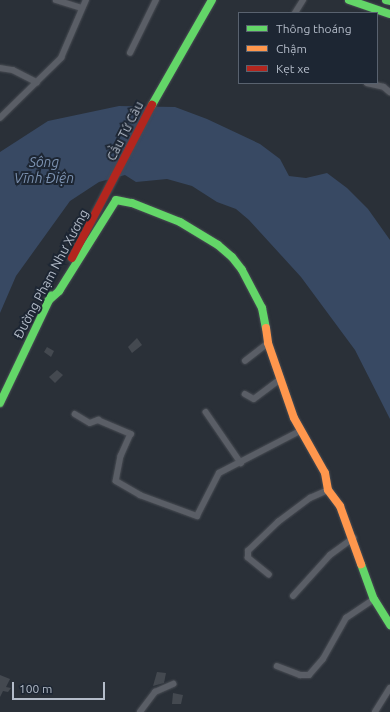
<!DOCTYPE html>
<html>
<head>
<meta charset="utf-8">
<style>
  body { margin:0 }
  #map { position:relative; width:390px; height:712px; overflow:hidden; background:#2a3038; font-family:Ubuntu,sans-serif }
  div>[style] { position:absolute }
  .water>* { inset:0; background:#384963 }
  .building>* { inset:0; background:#444950 }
  .roads { filter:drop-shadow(0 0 1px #484c53) drop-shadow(0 0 1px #484c53) }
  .street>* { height:5.5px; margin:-2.75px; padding:0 2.75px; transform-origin:2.75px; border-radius:2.75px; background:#5a5e66 }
  .fast>* { height:8px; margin:-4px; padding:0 4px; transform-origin:4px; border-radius:4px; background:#63d668 }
  .slow>* { height:8px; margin:-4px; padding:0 4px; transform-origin:4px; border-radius:4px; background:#ff974d }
  .jam>* { height:8px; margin:-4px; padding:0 4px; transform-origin:4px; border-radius:4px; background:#b3261e }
  span { translate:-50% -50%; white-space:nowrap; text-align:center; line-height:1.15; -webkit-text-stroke:4px #1d2633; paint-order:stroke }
  .street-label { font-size:13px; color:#b4bcc9 }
  .water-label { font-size:14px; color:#7c92b1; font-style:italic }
  .legend { position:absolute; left:238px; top:12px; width:140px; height:72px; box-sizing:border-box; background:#1d2633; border:1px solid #59626f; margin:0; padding:5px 7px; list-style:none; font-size:12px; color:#b4bcc9 }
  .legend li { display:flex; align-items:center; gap:8px; height:20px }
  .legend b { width:20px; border:1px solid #59626f }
  .scale { position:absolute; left:12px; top:682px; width:93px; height:18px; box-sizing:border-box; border:2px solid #b4bcc9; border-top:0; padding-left:5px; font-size:12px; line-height:14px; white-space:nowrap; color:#b4bcc9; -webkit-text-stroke:3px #1d2633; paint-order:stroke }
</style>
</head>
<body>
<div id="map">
  <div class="water">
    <div style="clip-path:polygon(119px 106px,175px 107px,207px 119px,260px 144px,280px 159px,289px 176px,306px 178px,327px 173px,347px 188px,368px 209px,390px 240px,390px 419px,355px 350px,301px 277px,249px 220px,236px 209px,217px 202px,192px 186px,167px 179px,136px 182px,125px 175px,99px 182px,70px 201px,16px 276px,0 313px,0 152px,48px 121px)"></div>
  </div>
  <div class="building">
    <div style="clip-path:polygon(137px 338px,142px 345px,132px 353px,128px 347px)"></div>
    <div style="clip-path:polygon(47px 347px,54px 351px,51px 357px,44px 352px)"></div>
    <div style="clip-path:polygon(57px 370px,63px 375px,55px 383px,49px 377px)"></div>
    <div style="clip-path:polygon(157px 672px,166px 673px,164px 683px,153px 686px)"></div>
    <div style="clip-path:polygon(0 675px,10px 679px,6px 687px,11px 688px,8px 692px,3px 691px,0 697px)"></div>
    <div style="clip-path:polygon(173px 693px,183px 695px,181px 704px,172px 704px)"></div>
  </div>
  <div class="roads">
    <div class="street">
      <div style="left:56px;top:0;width:27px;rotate:17deg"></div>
      <div style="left:295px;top:13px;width:15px;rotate:-58deg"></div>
      <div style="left:130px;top:53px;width:59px;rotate:-63.9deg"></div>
      <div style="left:0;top:68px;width:13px;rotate:9deg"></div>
      <div style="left:13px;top:70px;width:27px;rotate:27deg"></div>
      <div style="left:367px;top:83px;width:17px;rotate:13deg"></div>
      <div style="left:384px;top:87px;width:8px;rotate:40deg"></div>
      <div style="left:0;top:118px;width:86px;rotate:-44.5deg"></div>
      <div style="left:61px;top:58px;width:63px;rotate:-66.7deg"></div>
      <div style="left:245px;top:361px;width:29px;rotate:-38deg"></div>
      <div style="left:245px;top:394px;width:10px;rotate:29deg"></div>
      <div style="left:254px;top:399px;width:31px;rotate:-37deg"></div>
      <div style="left:206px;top:412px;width:62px;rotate:55.5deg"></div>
      <div style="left:75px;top:414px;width:17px;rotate:31deg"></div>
      <div style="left:90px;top:423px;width:9px;rotate:-21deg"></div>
      <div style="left:98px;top:420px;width:36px;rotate:23deg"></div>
      <div style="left:131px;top:434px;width:24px;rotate:114deg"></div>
      <div style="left:121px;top:456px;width:25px;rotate:101deg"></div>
      <div style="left:116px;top:481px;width:28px;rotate:30deg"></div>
      <div style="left:140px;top:495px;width:61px;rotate:20.2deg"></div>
      <div style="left:197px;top:516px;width:48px;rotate:-62.9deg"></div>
      <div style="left:219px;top:473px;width:91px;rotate:-27.4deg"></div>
      <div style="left:269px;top:575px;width:27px;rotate:-141deg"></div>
      <div style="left:248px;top:558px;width:7px;rotate:-90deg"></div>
      <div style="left:248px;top:551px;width:42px;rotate:-44deg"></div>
      <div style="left:278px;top:522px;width:40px;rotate:-37deg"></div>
      <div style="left:310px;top:498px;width:20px;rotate:-24deg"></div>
      <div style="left:293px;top:596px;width:55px;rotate:-47.9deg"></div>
      <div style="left:330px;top:555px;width:29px;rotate:-36deg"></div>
      <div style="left:277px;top:666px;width:25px;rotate:21deg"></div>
      <div style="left:300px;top:675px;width:9px"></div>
      <div style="left:309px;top:675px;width:21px;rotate:-49deg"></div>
      <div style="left:323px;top:659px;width:47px;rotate:-60.7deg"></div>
      <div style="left:346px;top:618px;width:34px;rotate:-34deg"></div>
      <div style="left:140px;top:712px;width:25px;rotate:-53deg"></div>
      <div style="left:155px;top:692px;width:20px;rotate:-24deg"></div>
      <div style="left:375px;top:712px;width:28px;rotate:-58deg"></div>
    </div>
    <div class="fast">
      <div style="left:349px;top:0;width:43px;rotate:18.9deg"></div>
      <div style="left:386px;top:0;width:4px;rotate:14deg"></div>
      <div style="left:152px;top:105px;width:121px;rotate:-60.3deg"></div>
      <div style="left:48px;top:301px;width:15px;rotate:-42deg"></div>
      <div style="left:59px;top:291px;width:107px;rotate:-57.9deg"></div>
      <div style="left:116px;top:200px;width:16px;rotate:11deg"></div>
      <div style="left:132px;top:203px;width:52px;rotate:21.6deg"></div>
      <div style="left:180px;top:222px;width:44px;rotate:31.2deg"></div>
      <div style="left:218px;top:245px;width:18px;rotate:41deg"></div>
      <div style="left:232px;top:257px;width:16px;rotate:52deg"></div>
      <div style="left:242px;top:270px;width:43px;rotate:62.2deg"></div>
      <div style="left:262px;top:308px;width:20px;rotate:79deg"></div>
      <div style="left:0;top:403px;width:119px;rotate:-64.5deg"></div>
      <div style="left:361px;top:564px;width:37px;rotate:70deg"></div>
      <div style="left:374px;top:599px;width:31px;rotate:58deg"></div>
    </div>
    <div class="slow">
      <div style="left:266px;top:328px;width:15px;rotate:82deg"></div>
      <div style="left:268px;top:343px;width:79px;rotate:70.9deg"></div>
      <div style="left:294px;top:418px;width:63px;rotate:60.6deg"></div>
      <div style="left:325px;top:473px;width:17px;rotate:80deg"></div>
      <div style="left:328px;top:490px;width:20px;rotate:53deg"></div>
      <div style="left:340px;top:506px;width:62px;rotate:70.1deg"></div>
    </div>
    <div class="jam">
      <div style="left:72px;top:258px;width:173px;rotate:-62.4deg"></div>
    </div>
  </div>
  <div class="street-label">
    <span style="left:125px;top:131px;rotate:-63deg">Cầu Tứ Câu</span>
    <span style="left:51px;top:274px;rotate:-62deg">Đường Phạm Như Xương</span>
  </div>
  <div class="water-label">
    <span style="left:44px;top:170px">Sông<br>Vĩnh Điện</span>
  </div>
  <ul class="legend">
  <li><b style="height:5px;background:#63d668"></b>Thông thoáng</li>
  <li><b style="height:5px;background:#ff974d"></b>Chậm</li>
  <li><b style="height:5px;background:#b3261e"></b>Kẹt xe</li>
  </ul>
  <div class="scale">100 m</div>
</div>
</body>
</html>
